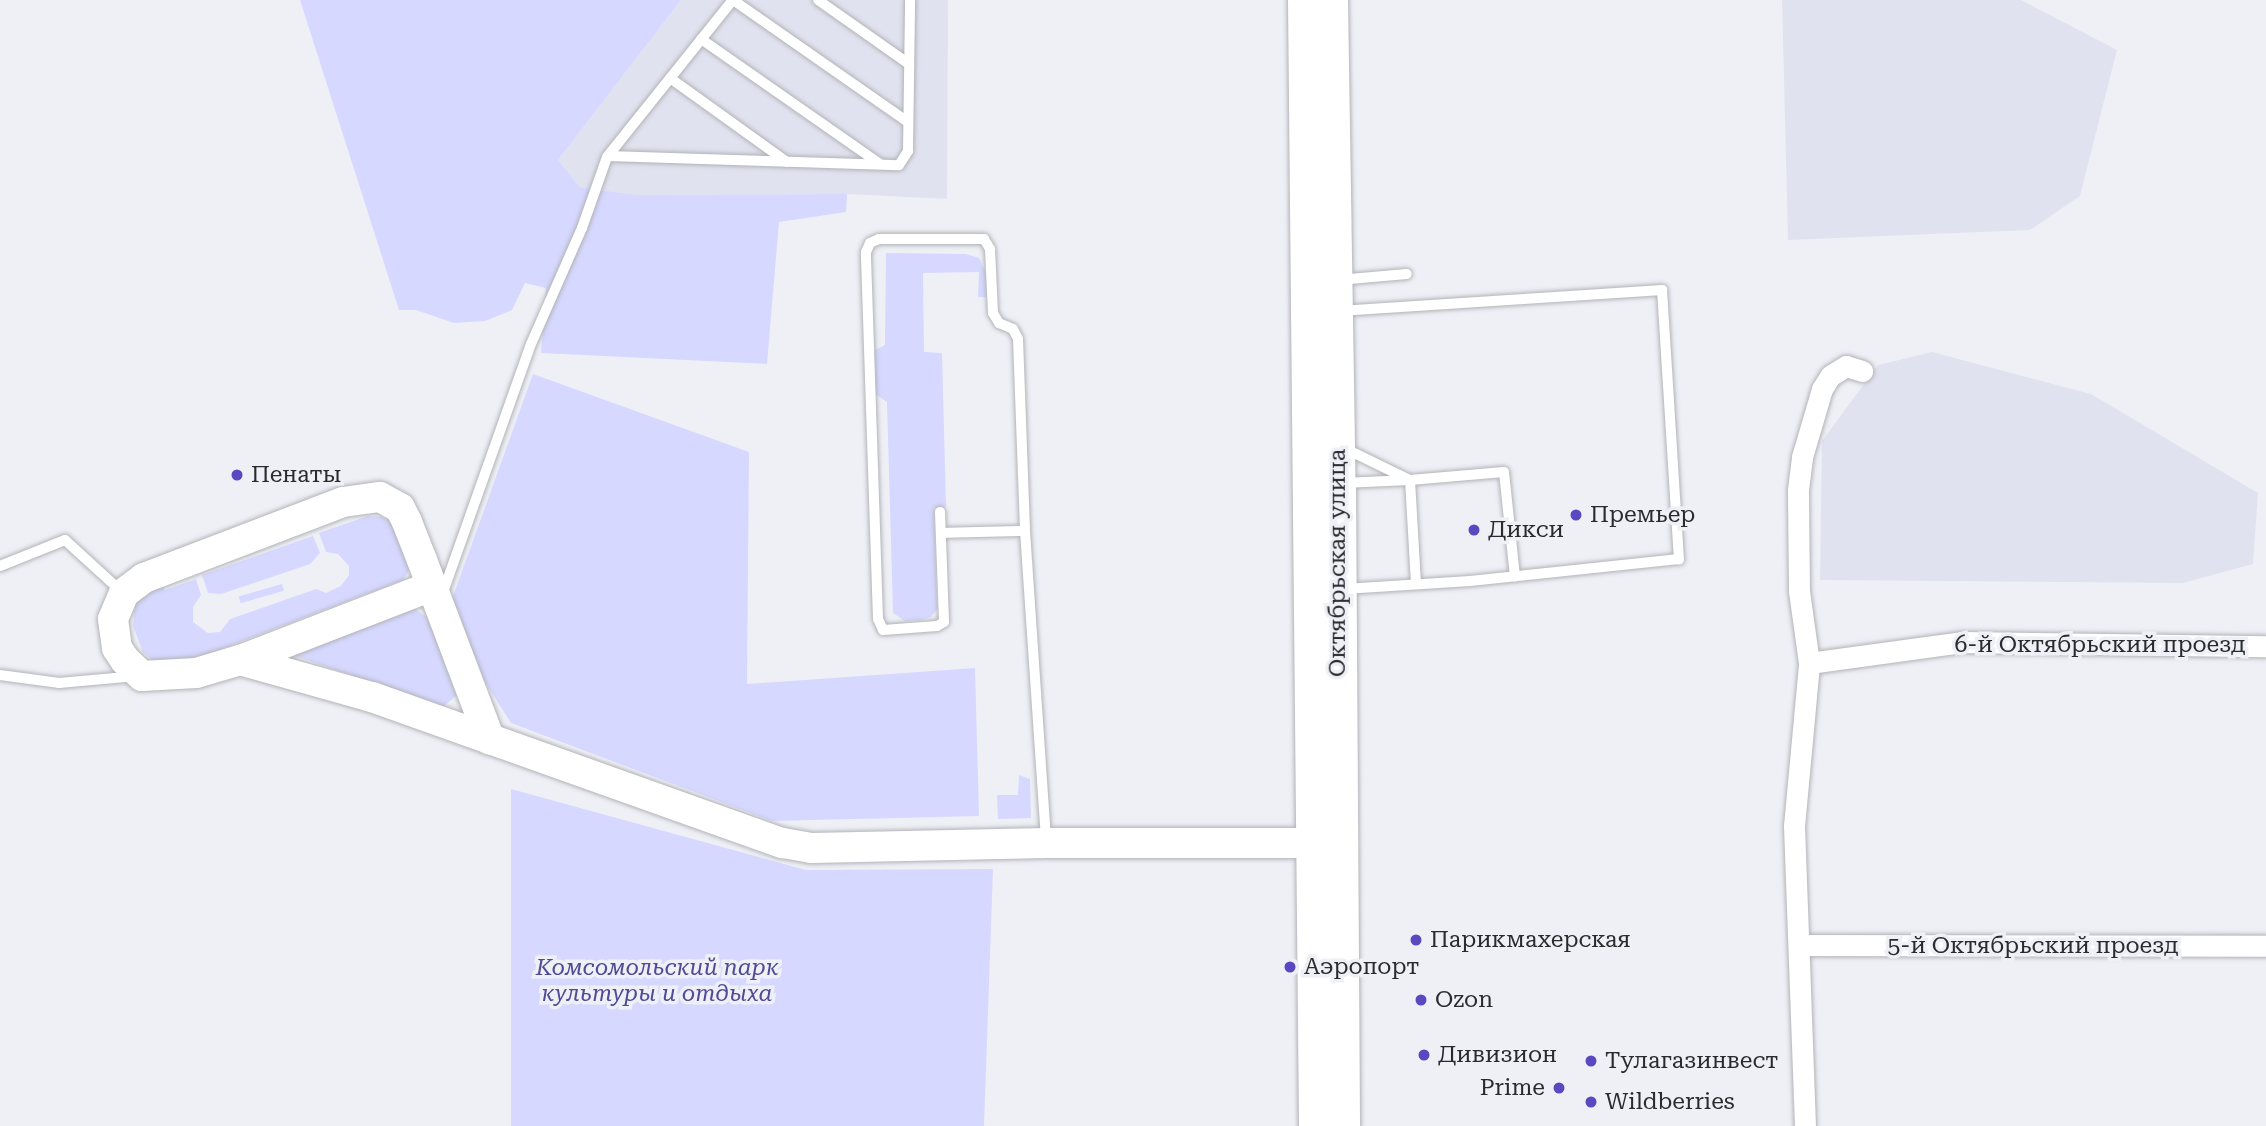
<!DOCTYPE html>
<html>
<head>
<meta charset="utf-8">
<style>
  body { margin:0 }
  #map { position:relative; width:2266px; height:1126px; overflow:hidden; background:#eff0f6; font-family:"Roboto Serif",serif }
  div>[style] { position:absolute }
  .built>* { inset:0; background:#e1e2ef }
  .green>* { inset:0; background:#d6d8ff; transform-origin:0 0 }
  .roads { filter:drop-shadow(0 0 2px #b2b3b8) drop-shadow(0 0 2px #b2b3b8) }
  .lane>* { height:10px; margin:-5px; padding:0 5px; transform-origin:5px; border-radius:5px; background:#fff }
  .street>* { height:21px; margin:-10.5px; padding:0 10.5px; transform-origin:10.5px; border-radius:10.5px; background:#fff }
  .secondary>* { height:30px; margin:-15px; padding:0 15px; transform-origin:15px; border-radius:15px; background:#fff }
  .primary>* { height:33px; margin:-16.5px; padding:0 16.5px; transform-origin:16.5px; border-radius:16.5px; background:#fff }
  .dots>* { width:19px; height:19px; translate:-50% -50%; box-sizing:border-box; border:4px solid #eff0f6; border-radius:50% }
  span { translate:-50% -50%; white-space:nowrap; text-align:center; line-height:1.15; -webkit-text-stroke:7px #eff0f6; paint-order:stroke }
  .poi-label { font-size:23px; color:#2a2b2d }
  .left { translate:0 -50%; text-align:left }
  .right { translate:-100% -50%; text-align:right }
  .street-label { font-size:23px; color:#2a2b2d }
  .park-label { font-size:23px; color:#504a97; font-style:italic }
</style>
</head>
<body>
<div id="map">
  <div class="built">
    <div style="clip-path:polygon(681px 0,948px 0,947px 199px,847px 194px,636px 195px,580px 187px,558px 160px)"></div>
    <div style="clip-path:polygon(1782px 0,2021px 0,2117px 50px,2080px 196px,2030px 230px,1788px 240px)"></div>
    <div style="clip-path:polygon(1932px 352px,2091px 394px,2258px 493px,2253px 564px,2183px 583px,1820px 580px,1822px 441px,1878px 365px)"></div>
  </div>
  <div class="green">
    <div style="clip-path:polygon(300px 0,681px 0,558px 160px,580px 187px,636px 195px,847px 194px,846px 212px,779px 222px,767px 364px,541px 353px,546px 288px,525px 283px,512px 310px,485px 321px,454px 323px,416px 310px,399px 310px)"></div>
    <div style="clip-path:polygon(886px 253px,966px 254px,979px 258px,986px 273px,986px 297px,978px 297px,979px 272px,923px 273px,924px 352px,942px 353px,946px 507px,934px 508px,937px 609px,931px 617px,921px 620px,905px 621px,893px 613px,887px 402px,874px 393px,873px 351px,885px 345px)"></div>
    <div style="clip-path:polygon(533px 374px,749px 452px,747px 684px,975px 668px,979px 816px,772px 821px,511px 723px,475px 666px,451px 602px)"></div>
    <div style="clip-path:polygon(368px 516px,382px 517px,395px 525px,410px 569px,403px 580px,195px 659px,155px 662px,143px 652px,133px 626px,135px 605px,138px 597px,160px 578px,165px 590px,196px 579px,201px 595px,193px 607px,193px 622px,208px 633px,220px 632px,230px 619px,316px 589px,326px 593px,341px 586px,349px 575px,349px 566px,338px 554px,326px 552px,319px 533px)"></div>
    <div style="clip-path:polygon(313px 536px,320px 553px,310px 564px,221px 594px,208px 593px,202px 575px)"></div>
    <div style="left:282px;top:584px;width:7px;height:45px;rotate:74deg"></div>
    <div style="clip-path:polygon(411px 607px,429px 618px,457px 695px,443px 707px,290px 654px)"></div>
    <div style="clip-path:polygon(1019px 775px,1030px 779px,1031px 818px,998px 819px,997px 795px,1018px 795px)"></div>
    <div style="clip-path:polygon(511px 789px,806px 870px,993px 869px,984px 1126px,511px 1126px)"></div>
  </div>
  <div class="roads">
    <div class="lane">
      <div style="left:818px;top:0;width:111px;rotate:35.1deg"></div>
      <div style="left:701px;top:39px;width:218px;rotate:34.9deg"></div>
      <div style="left:670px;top:78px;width:144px;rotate:35.7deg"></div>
      <div style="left:608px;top:156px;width:291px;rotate:1.8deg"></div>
      <div style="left:899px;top:165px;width:17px;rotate:-57deg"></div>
      <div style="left:908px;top:151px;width:151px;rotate:-89.2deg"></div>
      <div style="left:1338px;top:280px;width:69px;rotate:-5deg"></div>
      <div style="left:1339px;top:311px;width:324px;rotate:-3.7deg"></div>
      <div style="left:1662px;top:290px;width:270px;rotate:86.4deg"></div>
      <div style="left:1679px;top:559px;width:210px;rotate:174deg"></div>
      <div style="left:1470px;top:581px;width:126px;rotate:176.4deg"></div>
      <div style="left:1344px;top:448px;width:73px;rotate:25.9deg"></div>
      <div style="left:1410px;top:480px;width:94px;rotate:-4.9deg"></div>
      <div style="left:1504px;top:472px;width:105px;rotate:84deg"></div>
      <div style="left:1342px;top:483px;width:68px;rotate:-2.5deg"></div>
      <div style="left:1410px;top:480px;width:104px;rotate:86.7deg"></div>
      <div style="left:940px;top:512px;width:110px;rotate:87.9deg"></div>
      <div style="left:944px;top:622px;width:8px;rotate:150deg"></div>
      <div style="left:937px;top:626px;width:54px;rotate:175.8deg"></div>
      <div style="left:883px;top:630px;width:12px;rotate:-114deg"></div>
      <div style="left:878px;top:619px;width:367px;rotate:-91.9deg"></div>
      <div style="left:866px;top:252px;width:10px;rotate:-66deg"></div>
      <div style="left:870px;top:243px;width:10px;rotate:-24deg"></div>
      <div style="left:879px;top:239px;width:105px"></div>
      <div style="left:984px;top:239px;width:12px;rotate:59deg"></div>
      <div style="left:990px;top:249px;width:64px;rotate:87.3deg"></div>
      <div style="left:993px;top:313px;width:12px;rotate:59deg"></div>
      <div style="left:999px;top:323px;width:15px;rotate:23deg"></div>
      <div style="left:1013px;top:329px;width:11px;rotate:63deg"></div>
      <div style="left:1018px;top:339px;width:192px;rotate:87.9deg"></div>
      <div style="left:1025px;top:531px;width:310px;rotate:86.1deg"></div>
      <div style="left:942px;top:533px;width:83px;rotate:-1.4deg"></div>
      <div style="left:0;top:566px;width:70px;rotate:-21.8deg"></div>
      <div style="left:65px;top:540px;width:77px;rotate:42.4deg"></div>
      <div style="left:442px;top:595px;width:266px;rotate:-70.5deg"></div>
      <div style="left:531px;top:344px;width:127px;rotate:-66.3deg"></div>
      <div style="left:582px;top:228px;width:75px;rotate:-70.6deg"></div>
      <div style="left:607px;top:157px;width:201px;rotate:-51.3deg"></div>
      <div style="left:733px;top:0;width:213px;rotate:34.9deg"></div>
      <div style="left:0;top:675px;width:60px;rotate:7.7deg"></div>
      <div style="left:59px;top:683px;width:78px;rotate:-5.1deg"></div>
    </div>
    <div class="street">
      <div style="left:1809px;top:663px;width:154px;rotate:-7.8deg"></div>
      <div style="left:1962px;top:642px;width:304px;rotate:0.8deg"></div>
      <div style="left:1801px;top:945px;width:465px;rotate:0.1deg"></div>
      <div style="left:1805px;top:1126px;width:300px;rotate:-92.1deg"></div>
      <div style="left:1794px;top:826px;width:164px;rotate:-84.7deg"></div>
      <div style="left:1809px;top:663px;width:73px;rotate:-97.9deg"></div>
      <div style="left:1799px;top:591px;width:101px;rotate:-90.6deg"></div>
      <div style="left:1798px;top:490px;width:33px;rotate:-83deg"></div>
      <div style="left:1802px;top:457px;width:71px;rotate:-73.6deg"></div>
      <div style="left:1822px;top:389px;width:15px;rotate:-58deg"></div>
      <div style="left:1830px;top:376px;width:19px;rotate:-32deg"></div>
      <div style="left:1846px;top:366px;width:17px;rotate:17deg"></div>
    </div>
    <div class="secondary">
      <div style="left:432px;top:586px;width:206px;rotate:158.9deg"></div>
      <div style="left:240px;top:660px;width:46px;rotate:163.5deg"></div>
      <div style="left:196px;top:673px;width:54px;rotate:176.8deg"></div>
      <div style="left:142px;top:676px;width:23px;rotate:-137deg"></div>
      <div style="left:125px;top:660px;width:14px;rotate:-124deg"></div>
      <div style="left:117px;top:648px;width:29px;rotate:-98deg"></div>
      <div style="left:113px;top:619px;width:28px;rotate:-67deg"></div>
      <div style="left:124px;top:593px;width:25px;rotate:-37deg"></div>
      <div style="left:144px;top:578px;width:213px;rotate:-20.9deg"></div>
      <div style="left:343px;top:502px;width:37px;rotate:-8deg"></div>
      <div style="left:380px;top:497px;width:23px;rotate:29deg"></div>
      <div style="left:400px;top:508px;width:16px;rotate:63deg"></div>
      <div style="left:407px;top:522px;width:41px;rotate:68.5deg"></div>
      <div style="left:422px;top:560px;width:192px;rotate:69.3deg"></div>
      <div style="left:240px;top:660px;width:137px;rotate:15.7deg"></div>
      <div style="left:372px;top:697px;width:436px;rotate:19.6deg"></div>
      <div style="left:783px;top:843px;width:29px;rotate:10deg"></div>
      <div style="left:812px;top:848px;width:234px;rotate:-1.2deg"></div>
      <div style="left:1046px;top:843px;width:268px"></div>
    </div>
    <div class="primary">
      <div style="left:1304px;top:0;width:1126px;rotate:89.44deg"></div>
      <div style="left:1331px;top:0;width:483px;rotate:89.1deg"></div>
      <div style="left:1339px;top:483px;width:643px;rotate:89.64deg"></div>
    </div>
  </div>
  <div class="dots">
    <div style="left:237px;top:475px;background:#5949c1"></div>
    <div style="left:1576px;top:515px;background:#5949c1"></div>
    <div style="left:1474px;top:530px;background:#5949c1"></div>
    <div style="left:1416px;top:940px;background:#5949c1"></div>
    <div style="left:1290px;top:967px;background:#5949c1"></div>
    <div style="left:1421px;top:1000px;background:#5949c1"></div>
    <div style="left:1424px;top:1055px;background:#5949c1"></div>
    <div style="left:1591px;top:1061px;background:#5949c1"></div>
    <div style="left:1559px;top:1088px;background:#5949c1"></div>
    <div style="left:1591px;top:1102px;background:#5949c1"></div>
  </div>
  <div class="poi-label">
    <span class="left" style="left:251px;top:475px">Пенаты</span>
    <span class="left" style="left:1590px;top:515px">Премьер</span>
    <span class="left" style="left:1488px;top:530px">Дикси</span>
    <span class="left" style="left:1430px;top:940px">Парикмахерская</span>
    <span class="left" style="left:1304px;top:967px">Аэропорт</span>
    <span class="left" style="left:1435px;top:1000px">Ozon</span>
    <span class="left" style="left:1438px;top:1055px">Дивизион</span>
    <span class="left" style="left:1605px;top:1061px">Тулагазинвест</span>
    <span class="right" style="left:1545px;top:1088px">Prime</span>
    <span class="left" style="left:1605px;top:1102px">Wildberries</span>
  </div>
  <div class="street-label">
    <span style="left:1338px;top:563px;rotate:-90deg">Октябрьская улица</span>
    <span style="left:2100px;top:645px">6-й Октябрьский проезд</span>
    <span style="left:2033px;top:946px">5-й Октябрьский проезд</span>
  </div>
  <div class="park-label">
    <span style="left:657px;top:981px">Комсомольский парк<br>культуры и отдыха</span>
  </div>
</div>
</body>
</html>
